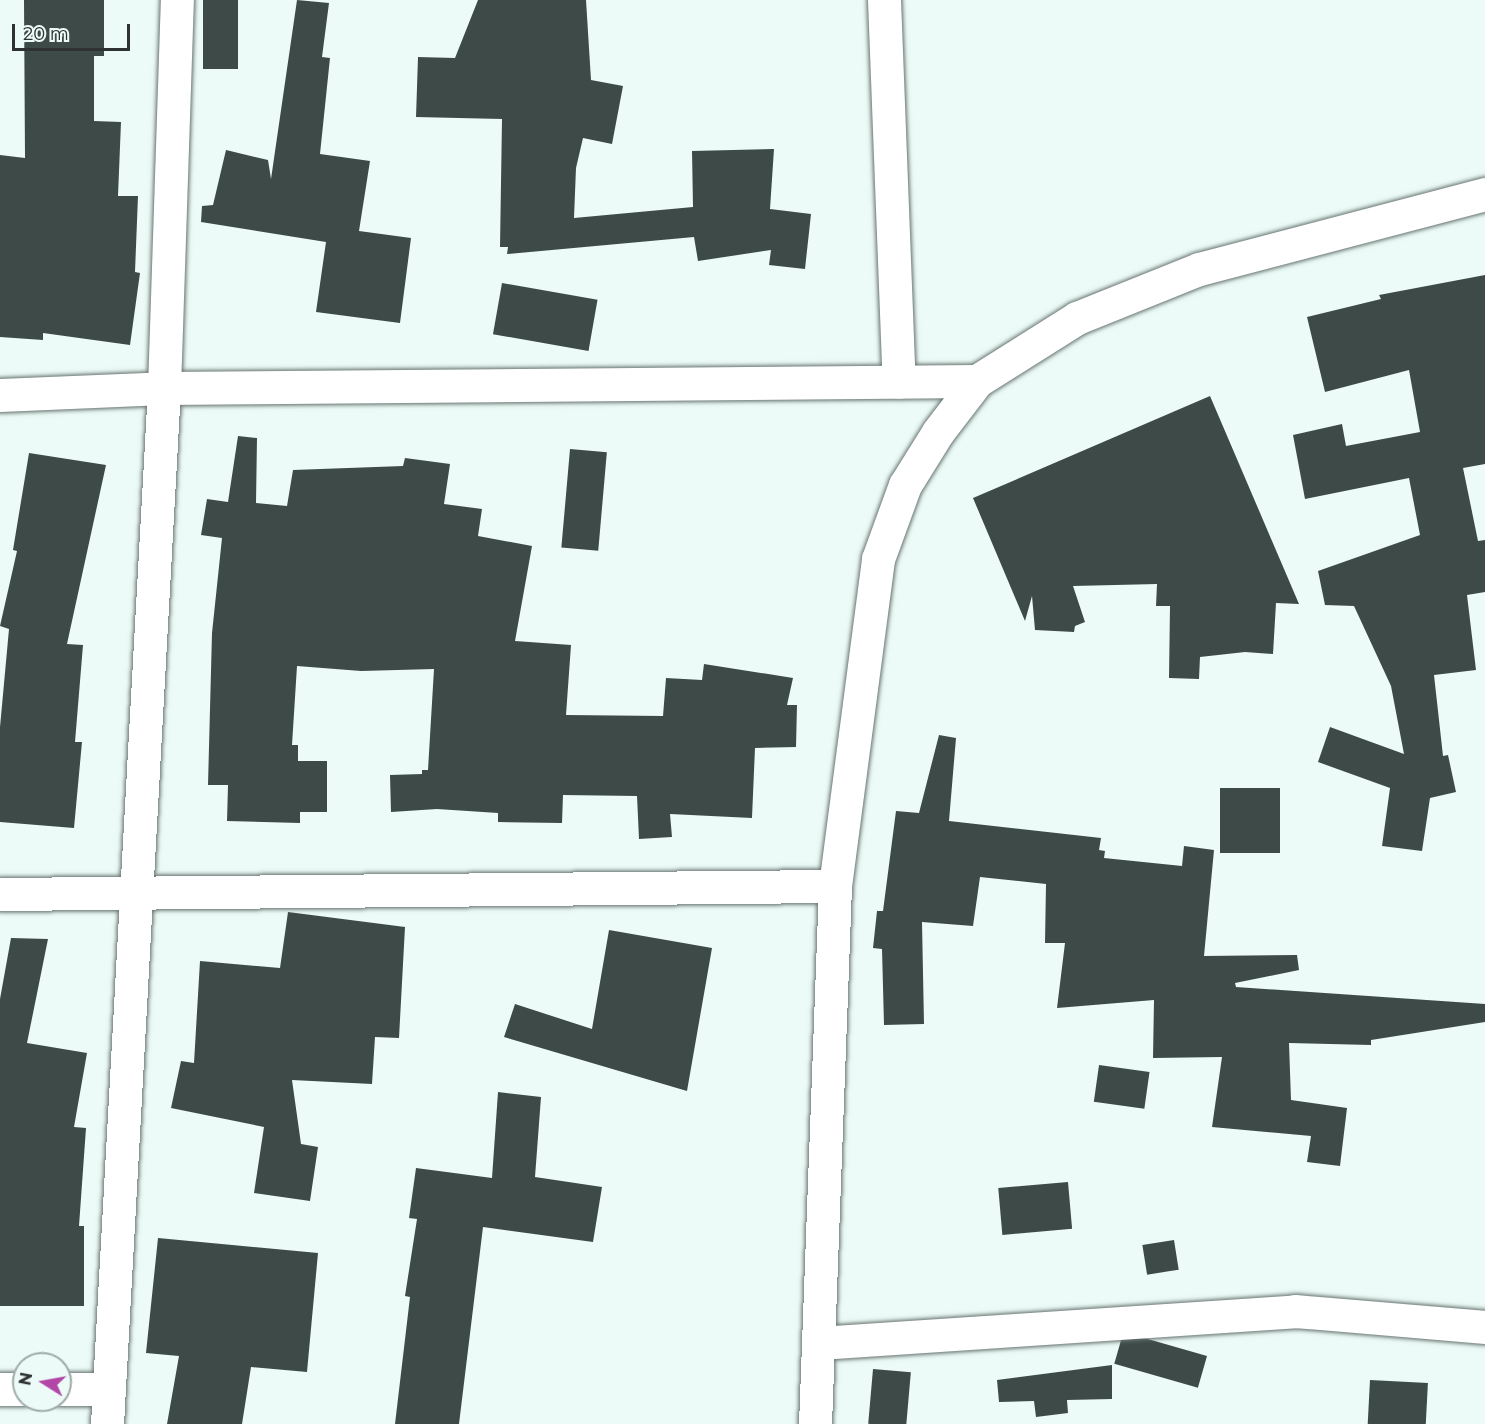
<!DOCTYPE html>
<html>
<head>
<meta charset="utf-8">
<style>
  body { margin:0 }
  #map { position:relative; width:1485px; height:1424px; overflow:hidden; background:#ecfbf7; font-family:Montserrat,sans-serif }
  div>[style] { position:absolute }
  .building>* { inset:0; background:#3e4a48; transform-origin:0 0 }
  .roads { filter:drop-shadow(0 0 2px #687572) drop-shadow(0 0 2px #687572) }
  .minor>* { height:33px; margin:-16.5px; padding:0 16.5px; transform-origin:16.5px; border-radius:16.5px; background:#fff }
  span { translate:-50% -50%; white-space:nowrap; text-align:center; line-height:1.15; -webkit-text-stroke:6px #ecfbf7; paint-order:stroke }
  .north { position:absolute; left:12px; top:1352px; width:60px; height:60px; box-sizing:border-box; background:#ecfbf7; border:2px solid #a0aba8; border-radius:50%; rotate:281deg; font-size:16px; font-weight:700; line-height:24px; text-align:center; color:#2e3332 }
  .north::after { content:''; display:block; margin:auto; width:21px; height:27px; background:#b247a7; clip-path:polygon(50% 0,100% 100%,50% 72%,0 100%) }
  .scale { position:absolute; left:12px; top:24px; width:118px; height:27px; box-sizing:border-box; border:3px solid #2e3332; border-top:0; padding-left:8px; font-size:18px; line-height:21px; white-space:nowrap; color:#2e3332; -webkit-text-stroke:4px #ecfbf7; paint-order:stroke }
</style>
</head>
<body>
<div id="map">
  <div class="building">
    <div style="clip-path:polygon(24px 0,104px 0,104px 56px,94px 56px,94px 121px,121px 122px,118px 196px,138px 196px,135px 272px,140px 273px,130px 345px,43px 333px,43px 340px,0 337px,0 155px,25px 158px)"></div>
    <div style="left:203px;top:0;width:35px;height:69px"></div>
    <div style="clip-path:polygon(297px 0,329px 3px,322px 57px,330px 58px,320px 154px,370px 161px,359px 231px,411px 238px,400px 323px,316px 312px,326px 242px,201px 222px,202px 206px,213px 205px,226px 150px,268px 160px,271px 179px)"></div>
    <div style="clip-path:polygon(478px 0,586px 0,591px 80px,623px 86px,612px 144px,583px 138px,576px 168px,574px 218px,693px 207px,692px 151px,774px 149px,770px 209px,811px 214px,805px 269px,769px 265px,771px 250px,698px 261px,694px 237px,507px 254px,508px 247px,500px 247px,502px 119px,416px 117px,418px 57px,455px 58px)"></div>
    <div style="clip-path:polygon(1485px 275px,1485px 464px,1463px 468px,1478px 541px,1485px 540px,1485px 592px,1467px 595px,1476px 670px,1434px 675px,1443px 756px,1448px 755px,1456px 792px,1430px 798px,1422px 851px,1382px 846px,1390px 788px,1318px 762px,1330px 727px,1404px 754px,1391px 686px,1354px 606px,1325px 605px,1318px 571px,1420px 535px,1409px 478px,1305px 499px,1293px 435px,1342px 424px,1346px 446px,1420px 432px,1409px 370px,1325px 392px,1307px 317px,1381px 299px,1379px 295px)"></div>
    <div style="left:502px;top:283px;width:97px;height:52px;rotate:10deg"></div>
    <div style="clip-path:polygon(1210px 396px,1299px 604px,1276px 603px,1273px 654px,1245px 652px,1200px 657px,1199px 679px,1169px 678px,1170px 606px,1156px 606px,1157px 584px,1073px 586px,1085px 622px,1075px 626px,1074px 632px,1035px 630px,1032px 596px,1025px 621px,973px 498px)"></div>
    <div style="clip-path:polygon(238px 436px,257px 438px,256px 503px,287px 506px,293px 470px,403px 466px,405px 458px,450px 464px,444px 504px,482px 509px,478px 536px,532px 546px,515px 641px,571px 645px,566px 715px,663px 716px,666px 678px,702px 680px,704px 664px,793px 678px,787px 705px,797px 705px,796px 747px,755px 748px,752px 818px,670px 814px,672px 837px,639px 839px,637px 796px,563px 795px,562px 823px,498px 822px,498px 813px,437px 809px,391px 812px,390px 775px,422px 774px,422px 770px,428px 770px,434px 669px,361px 671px,297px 666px,292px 745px,298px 745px,298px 761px,327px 761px,327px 812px,300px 812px,300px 823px,227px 821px,228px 785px,208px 785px,212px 633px,222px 538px,201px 535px,207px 499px,228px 502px)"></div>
    <div style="left:570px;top:449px;width:37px;height:99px;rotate:5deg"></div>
    <div style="clip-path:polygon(29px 453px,106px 465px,67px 644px,83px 645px,75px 742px,82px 742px,74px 828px,0 822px,0 727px,9px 629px,0 626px,17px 551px,13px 550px)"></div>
    <div style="clip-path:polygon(939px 735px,956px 738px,949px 821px,1101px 838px,1099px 850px,1105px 851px,1104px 858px,1182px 866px,1184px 846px,1214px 850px,1204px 956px,1297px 955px,1299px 970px,1235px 983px,1236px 987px,1485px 1004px,1485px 1022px,1371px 1040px,1371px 1045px,1289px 1043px,1291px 1100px,1347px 1108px,1340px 1166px,1307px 1162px,1311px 1136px,1212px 1127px,1222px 1057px,1153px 1058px,1154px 1000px,1057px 1008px,1065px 943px,1045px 943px,1046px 884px,980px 877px,973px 926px,922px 922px,924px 1024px,884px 1025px,882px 949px,873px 948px,877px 911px,883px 911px,896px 811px,919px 813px)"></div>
    <div style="left:1220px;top:788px;width:60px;height:65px"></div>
    <div style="clip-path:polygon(288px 912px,405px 927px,399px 1038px,375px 1037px,372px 1084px,292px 1080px,301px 1144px,318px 1147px,310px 1201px,254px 1193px,264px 1127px,171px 1108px,181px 1061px,194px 1063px,200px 961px,280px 968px)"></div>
    <div style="clip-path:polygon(609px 930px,712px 948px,687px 1091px,504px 1037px,515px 1004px,592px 1029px)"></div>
    <div style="clip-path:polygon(11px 938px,48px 939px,27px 1043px,87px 1053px,74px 1127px,86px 1128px,79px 1226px,84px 1226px,84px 1306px,0 1306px,0 999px)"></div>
    <div style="left:1099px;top:1065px;width:51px;height:37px;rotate:8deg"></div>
    <div style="clip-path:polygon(498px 1092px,541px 1097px,535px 1177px,602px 1187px,593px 1242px,483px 1227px,459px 1424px,395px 1424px,410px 1297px,405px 1296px,417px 1219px,409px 1218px,416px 1168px,492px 1178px)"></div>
    <div style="left:1068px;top:1182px;width:47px;height:70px;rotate:85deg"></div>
    <div style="clip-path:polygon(158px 1238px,318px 1253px,307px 1372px,251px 1367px,242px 1424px,167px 1424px,179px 1356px,146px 1353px)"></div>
    <div style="left:1174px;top:1240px;width:30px;height:32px;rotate:81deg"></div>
    <div style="left:1207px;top:1356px;width:33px;height:87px;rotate:106deg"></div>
    <div style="clip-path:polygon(1112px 1365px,1112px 1399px,1067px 1400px,1068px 1413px,1036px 1417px,1034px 1401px,999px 1402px,997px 1380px)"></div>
    <div style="left:873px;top:1369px;width:38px;height:55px;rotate:5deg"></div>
    <div style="left:1370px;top:1380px;width:58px;height:44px;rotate:3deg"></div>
  </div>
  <div class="roads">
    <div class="minor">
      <div style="left:884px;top:0;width:382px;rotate:87.8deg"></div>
      <div style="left:0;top:395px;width:164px;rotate:-2.4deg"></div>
      <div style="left:164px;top:388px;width:813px;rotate:-0.49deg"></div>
      <div style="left:0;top:894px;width:835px;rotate:-0.55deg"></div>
      <div style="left:819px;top:1343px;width:477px;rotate:-3.8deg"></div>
      <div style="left:1295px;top:1311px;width:191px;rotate:4.8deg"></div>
      <div style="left:0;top:1389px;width:24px"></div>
      <div style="left:60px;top:1389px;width:49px"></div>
      <div style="left:107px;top:1424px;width:1038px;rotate:-86.85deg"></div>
      <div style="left:164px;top:388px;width:388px;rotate:-88.1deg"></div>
      <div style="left:815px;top:1424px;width:538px;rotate:-87.87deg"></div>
      <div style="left:835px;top:886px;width:330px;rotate:-82.5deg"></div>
      <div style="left:878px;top:559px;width:79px;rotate:-70deg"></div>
      <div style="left:905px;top:485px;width:62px;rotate:-58.1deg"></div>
      <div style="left:938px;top:432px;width:64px;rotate:-52.6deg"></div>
      <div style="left:977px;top:381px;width:118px;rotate:-32.2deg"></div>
      <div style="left:1077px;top:318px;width:131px;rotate:-21.9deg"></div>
      <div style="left:1199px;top:269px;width:296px;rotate:-14.7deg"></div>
    </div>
  </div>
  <div class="north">N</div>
  <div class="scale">20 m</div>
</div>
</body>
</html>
